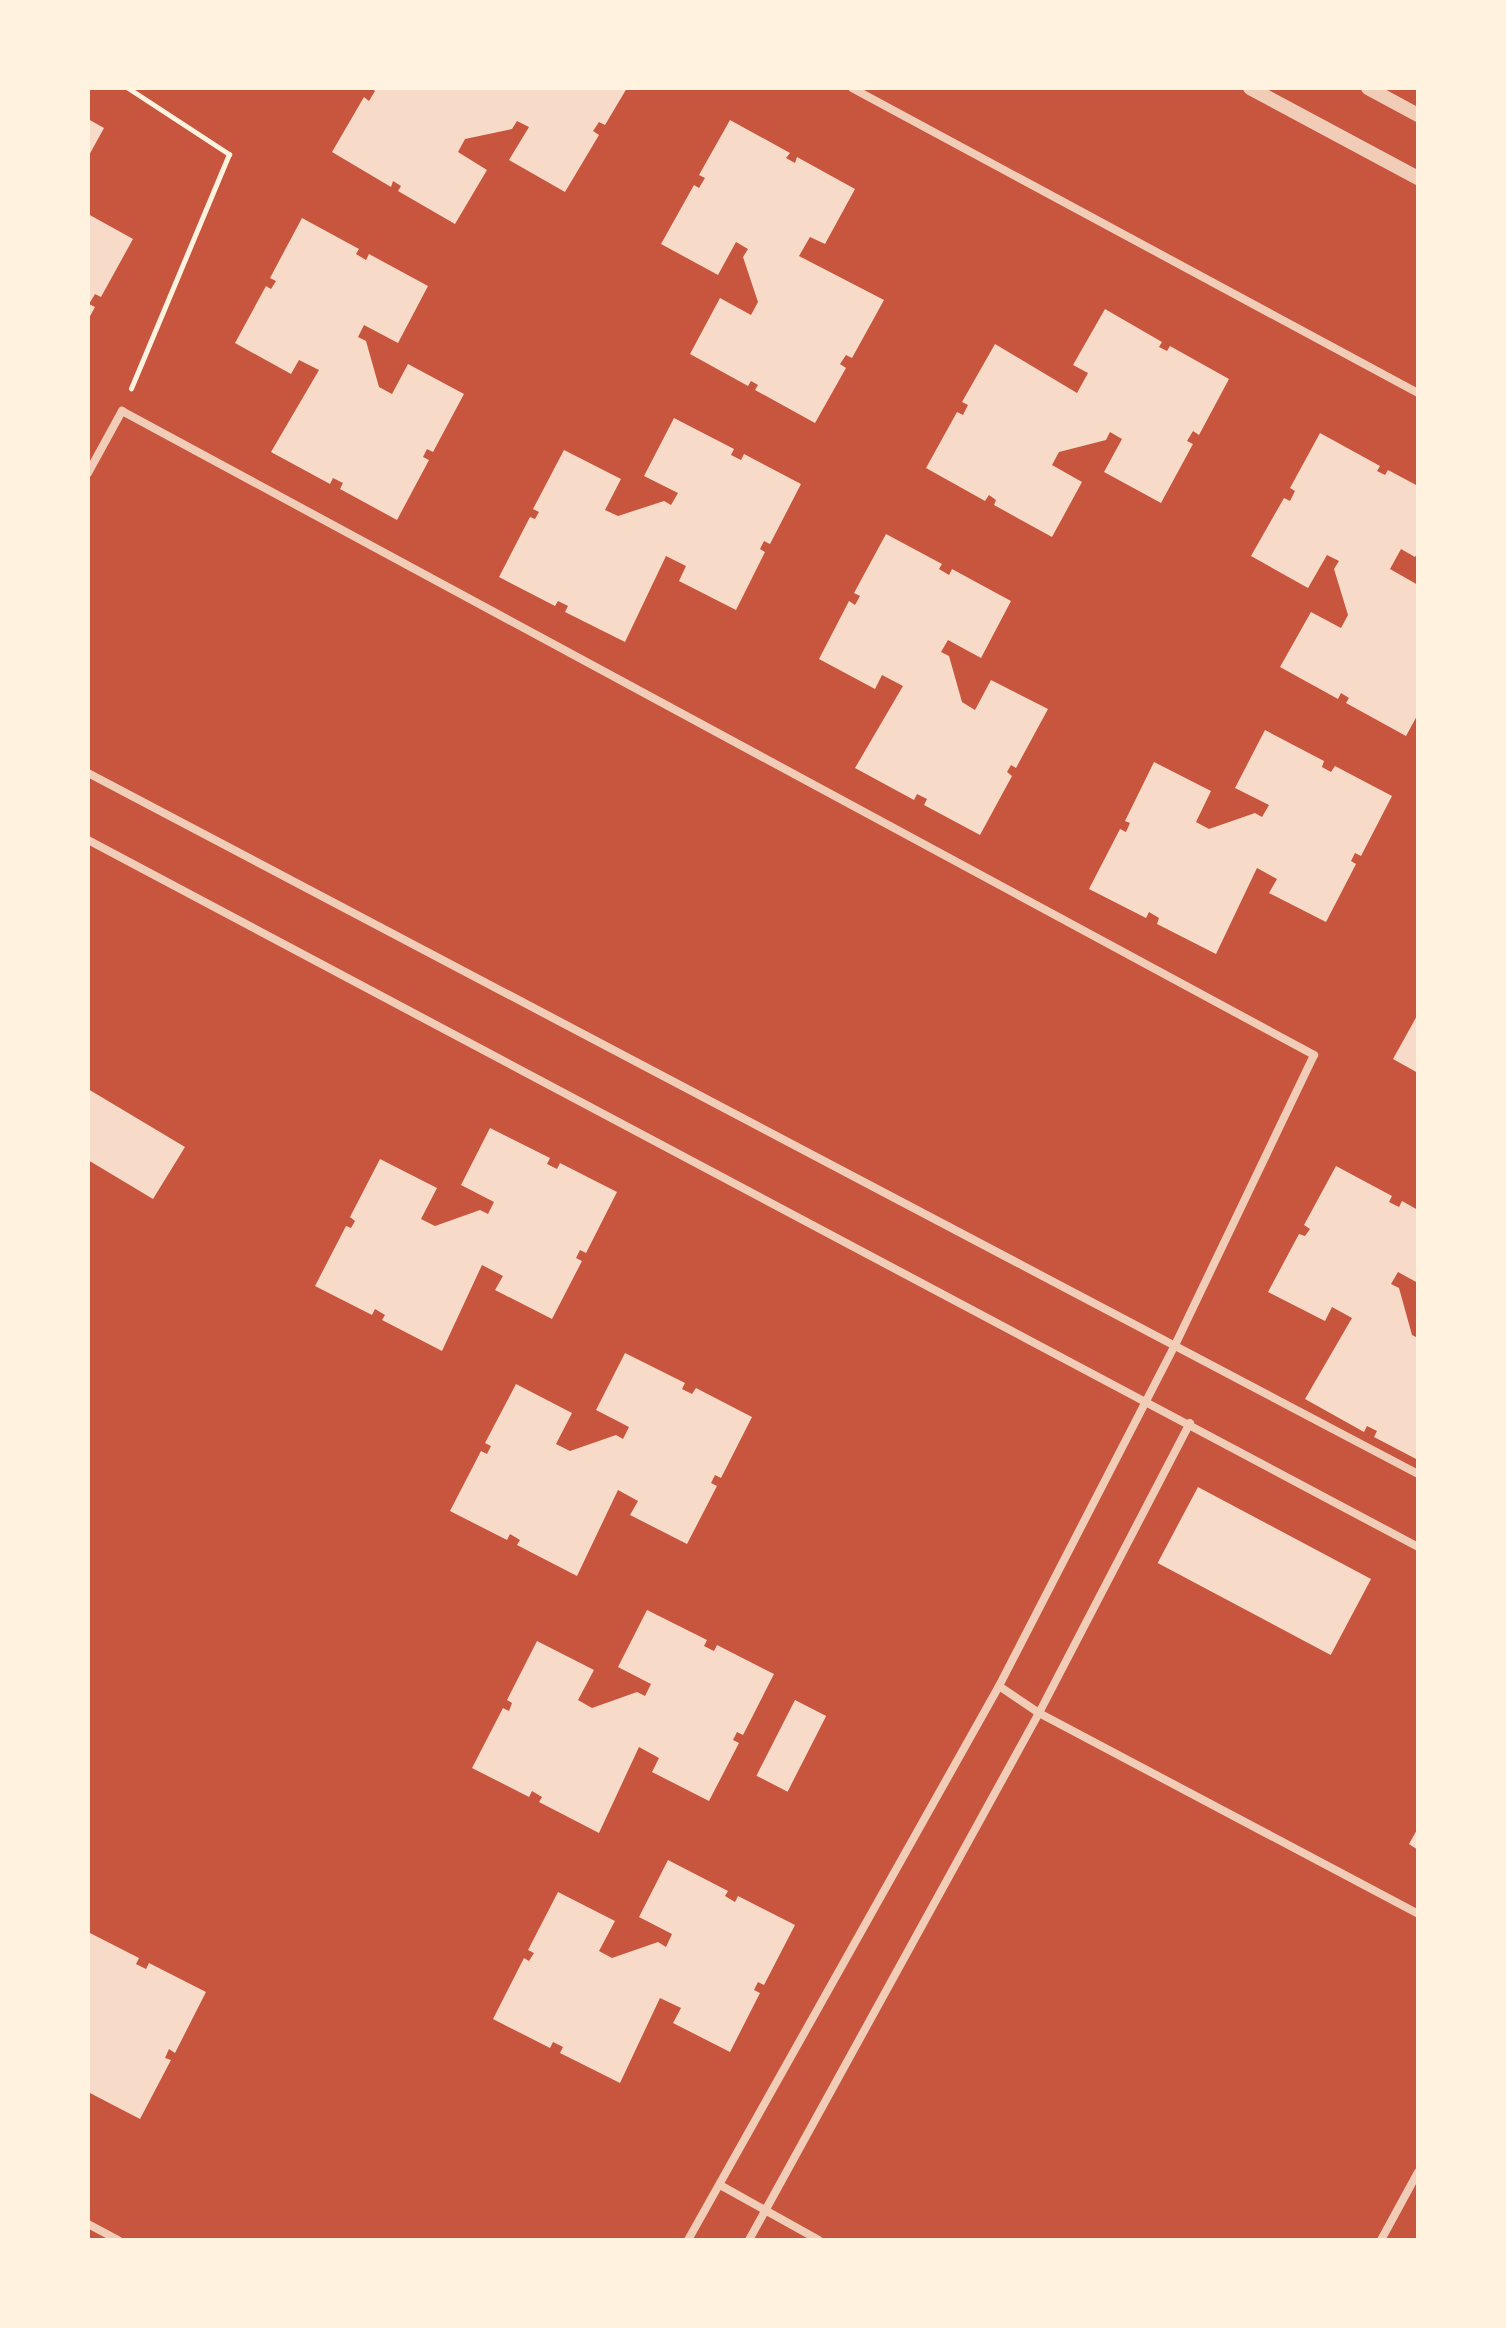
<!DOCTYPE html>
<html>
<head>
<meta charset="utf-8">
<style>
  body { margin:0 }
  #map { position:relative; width:1506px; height:2328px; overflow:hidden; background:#c8553d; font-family:"Fira Sans",sans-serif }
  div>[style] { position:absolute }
  .building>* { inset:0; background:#f7dbc8; transform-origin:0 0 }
  .path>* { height:5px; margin:-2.5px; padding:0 2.5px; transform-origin:2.5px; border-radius:2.5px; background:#fff3e0 }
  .minor>* { height:8px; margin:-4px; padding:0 4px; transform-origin:4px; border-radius:4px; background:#f1ccb7 }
  .tertiary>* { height:14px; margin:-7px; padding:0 7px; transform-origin:7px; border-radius:7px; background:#f1ccb7 }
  span { translate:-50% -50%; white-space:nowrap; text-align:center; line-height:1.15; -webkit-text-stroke:6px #fff3e0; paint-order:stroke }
  .frame { position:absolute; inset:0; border:90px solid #fff3e0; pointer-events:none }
</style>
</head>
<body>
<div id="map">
  <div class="building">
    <div style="clip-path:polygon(371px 88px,627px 88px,605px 125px,599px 122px,593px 131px,599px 135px,565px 192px,509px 160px,529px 127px,517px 121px,512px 129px,465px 139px,458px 152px,487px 170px,455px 224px,398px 191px,401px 186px,393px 181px,391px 187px,332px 152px,364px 97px,369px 101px,375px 91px)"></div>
    <div style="clip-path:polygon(88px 119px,104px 128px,88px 157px)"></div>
    <div style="clip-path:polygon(730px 120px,790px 153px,786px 158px,795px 163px,797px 157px,855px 189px,825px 244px,810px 237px,799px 256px,884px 300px,852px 358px,846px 355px,840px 364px,846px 368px,815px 423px,755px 390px,758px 385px,751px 381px,748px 386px,690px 354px,720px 298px,751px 315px,758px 302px,743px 257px,748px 249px,736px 242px,718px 275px,661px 244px,694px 185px,699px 188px,705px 178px,699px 175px)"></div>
    <div style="clip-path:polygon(88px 214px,133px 239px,101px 297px,95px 294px,89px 304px,95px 307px,88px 320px)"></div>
    <div style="clip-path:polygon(302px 218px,359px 249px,356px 254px,366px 260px,369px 254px,428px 286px,398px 343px,364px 325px,358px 337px,366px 341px,379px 387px,392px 394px,408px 364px,464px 394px,433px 452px,427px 449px,423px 457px,429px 460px,397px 520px,340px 489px,343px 483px,333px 478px,330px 484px,271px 452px,319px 370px,299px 360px,291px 374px,235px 343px,266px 286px,271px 289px,276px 281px,270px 278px)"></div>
    <div style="clip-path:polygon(1105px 309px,1162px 342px,1159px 347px,1167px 351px,1170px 346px,1229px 379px,1199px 435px,1193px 431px,1187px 441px,1193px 444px,1161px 503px,1104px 472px,1122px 439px,1110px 432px,1106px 440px,1059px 452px,1052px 465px,1082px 482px,1052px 537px,994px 505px,996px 500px,989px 495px,985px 501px,926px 468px,957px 412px,963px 415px,968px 405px,962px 402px,995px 344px,1077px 393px,1088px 373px,1073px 365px)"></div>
    <div style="clip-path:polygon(674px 418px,734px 449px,731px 455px,741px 460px,744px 454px,801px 484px,770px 544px,764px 541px,760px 549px,765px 552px,736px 610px,679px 581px,686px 566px,666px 556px,625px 642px,565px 612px,568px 606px,558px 601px,555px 606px,499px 577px,530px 517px,535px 519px,539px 512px,533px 509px,564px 450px,621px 479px,605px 510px,618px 516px,664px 501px,671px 505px,678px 493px,644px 476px)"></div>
    <div style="clip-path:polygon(1320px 433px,1380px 466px,1377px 471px,1385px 475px,1388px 470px,1418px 486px,1418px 552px,1415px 557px,1401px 549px,1390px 569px,1418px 585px,1418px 714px,1406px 736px,1346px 703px,1349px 698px,1341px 693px,1338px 699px,1280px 667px,1311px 612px,1341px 628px,1348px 615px,1334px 569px,1339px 561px,1327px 555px,1308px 588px,1251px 556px,1284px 498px,1290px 501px,1295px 491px,1290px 488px)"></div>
    <div style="clip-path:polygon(886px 534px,942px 564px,939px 569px,949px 575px,952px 569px,1011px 601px,981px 658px,948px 640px,941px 652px,949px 656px,962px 702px,975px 710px,991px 680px,1048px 709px,1016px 768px,1011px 765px,1007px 772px,1012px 776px,980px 835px,924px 805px,927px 799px,917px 794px,914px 800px,855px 768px,903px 686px,882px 675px,875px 689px,819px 659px,849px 601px,855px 605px,860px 596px,854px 593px)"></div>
    <div style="clip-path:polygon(1265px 730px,1324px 761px,1322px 767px,1331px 772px,1335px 766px,1392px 796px,1361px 856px,1355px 853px,1351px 861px,1356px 864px,1326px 922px,1269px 893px,1277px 879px,1257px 868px,1216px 954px,1157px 924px,1159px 918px,1149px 912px,1146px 918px,1089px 889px,1120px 829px,1126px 832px,1130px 823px,1125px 821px,1154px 762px,1211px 791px,1196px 822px,1209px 829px,1255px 813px,1262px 817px,1269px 805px,1235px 788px)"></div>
    <div style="clip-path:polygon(1418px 1014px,1418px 1073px,1393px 1059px)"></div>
    <div style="clip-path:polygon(88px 1089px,185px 1147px,153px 1199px,88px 1160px)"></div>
    <div style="clip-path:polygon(490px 1128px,550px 1158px,547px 1164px,557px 1169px,560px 1163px,617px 1192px,586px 1253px,580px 1250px,576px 1258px,582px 1261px,552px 1319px,495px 1290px,503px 1276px,482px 1265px,442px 1351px,382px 1320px,385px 1315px,375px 1309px,372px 1315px,315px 1286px,346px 1226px,351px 1228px,355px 1221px,350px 1217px,380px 1159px,437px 1188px,421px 1219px,435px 1226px,480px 1210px,488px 1214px,494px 1202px,461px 1185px)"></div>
    <div style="clip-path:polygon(1336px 1166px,1392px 1196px,1389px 1202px,1399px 1207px,1402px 1201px,1418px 1210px,1418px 1283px,1398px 1272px,1391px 1284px,1399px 1288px,1412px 1335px,1418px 1338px,1418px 1460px,1374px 1437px,1377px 1431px,1367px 1426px,1364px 1432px,1305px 1399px,1352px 1318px,1332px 1307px,1325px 1321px,1268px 1292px,1299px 1234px,1305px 1236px,1310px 1229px,1304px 1225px)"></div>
    <div style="clip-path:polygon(625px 1353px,685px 1383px,682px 1389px,692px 1394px,696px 1388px,752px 1417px,721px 1478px,715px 1475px,711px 1483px,717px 1486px,687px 1544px,630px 1515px,638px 1501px,618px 1490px,577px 1576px,517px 1545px,520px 1540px,510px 1534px,507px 1540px,450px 1511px,481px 1451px,487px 1454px,491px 1446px,485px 1443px,516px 1384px,572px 1413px,556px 1444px,570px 1451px,616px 1435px,623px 1439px,629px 1427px,596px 1410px)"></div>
    <div style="left:1198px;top:1487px;width:196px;height:86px;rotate:28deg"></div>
    <div style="clip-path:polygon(647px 1610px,707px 1640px,704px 1646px,714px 1651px,717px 1645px,774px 1674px,743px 1735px,737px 1732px,733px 1740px,739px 1743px,709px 1801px,652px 1772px,659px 1758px,639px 1747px,599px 1833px,539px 1802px,542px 1797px,532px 1791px,529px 1797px,472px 1768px,503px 1708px,509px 1711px,512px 1703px,507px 1700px,537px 1641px,594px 1670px,578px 1700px,592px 1708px,637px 1692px,645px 1696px,651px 1684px,618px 1667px)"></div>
    <div style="left:795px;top:1700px;width:35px;height:85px;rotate:27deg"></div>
    <div style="clip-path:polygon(1418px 1828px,1418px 1850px,1409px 1844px)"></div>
    <div style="clip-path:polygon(668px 1860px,728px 1891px,725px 1896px,735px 1902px,738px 1896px,795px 1925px,764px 1985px,758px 1982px,754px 1990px,760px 1993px,730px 2052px,673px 2023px,681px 2008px,660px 1998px,620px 2083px,560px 2053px,563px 2047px,553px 2042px,550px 2048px,493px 2019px,524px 1958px,529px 1961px,534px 1953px,528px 1950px,558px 1892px,615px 1921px,599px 1951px,612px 1958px,658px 1942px,666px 1947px,672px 1934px,639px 1917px)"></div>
    <div style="clip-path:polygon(88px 1932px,139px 1958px,136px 1964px,146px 1969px,149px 1963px,206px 1992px,175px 2053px,169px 2049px,165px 2058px,171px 2060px,140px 2119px,88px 2092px)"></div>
  </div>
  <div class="path">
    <div style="left:128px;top:88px;width:121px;rotate:33.2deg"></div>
    <div style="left:229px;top:154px;width:254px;rotate:112.7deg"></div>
  </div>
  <div class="minor">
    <div style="left:852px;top:88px;width:643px;rotate:28.32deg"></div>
    <div style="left:88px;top:473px;width:71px;rotate:-61.3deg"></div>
    <div style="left:122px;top:411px;width:1355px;rotate:28.38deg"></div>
    <div style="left:1314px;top:1055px;width:319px;rotate:115.6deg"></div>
    <div style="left:1176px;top:1343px;width:386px;rotate:117.3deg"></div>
    <div style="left:999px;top:1686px;width:635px;rotate:119.31deg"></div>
    <div style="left:88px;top:773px;width:1503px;rotate:27.79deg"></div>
    <div style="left:88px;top:840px;width:1506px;rotate:27.99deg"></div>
    <div style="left:999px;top:1686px;width:48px;rotate:34deg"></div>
    <div style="left:1039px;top:1713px;width:429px;rotate:27.9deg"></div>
    <div style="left:720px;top:2185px;width:113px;rotate:29.1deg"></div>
    <div style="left:88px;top:2224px;width:34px;rotate:28deg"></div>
    <div style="left:749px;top:2240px;width:602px;rotate:-61.18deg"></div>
    <div style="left:1039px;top:1713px;width:327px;rotate:-62.5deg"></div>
    <div style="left:1381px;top:2240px;width:77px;rotate:-61.4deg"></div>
  </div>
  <div class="tertiary">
    <div style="left:1250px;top:88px;width:191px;rotate:28.2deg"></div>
    <div style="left:1368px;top:88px;width:57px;rotate:28.4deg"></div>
  </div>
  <div class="frame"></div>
</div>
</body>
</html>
